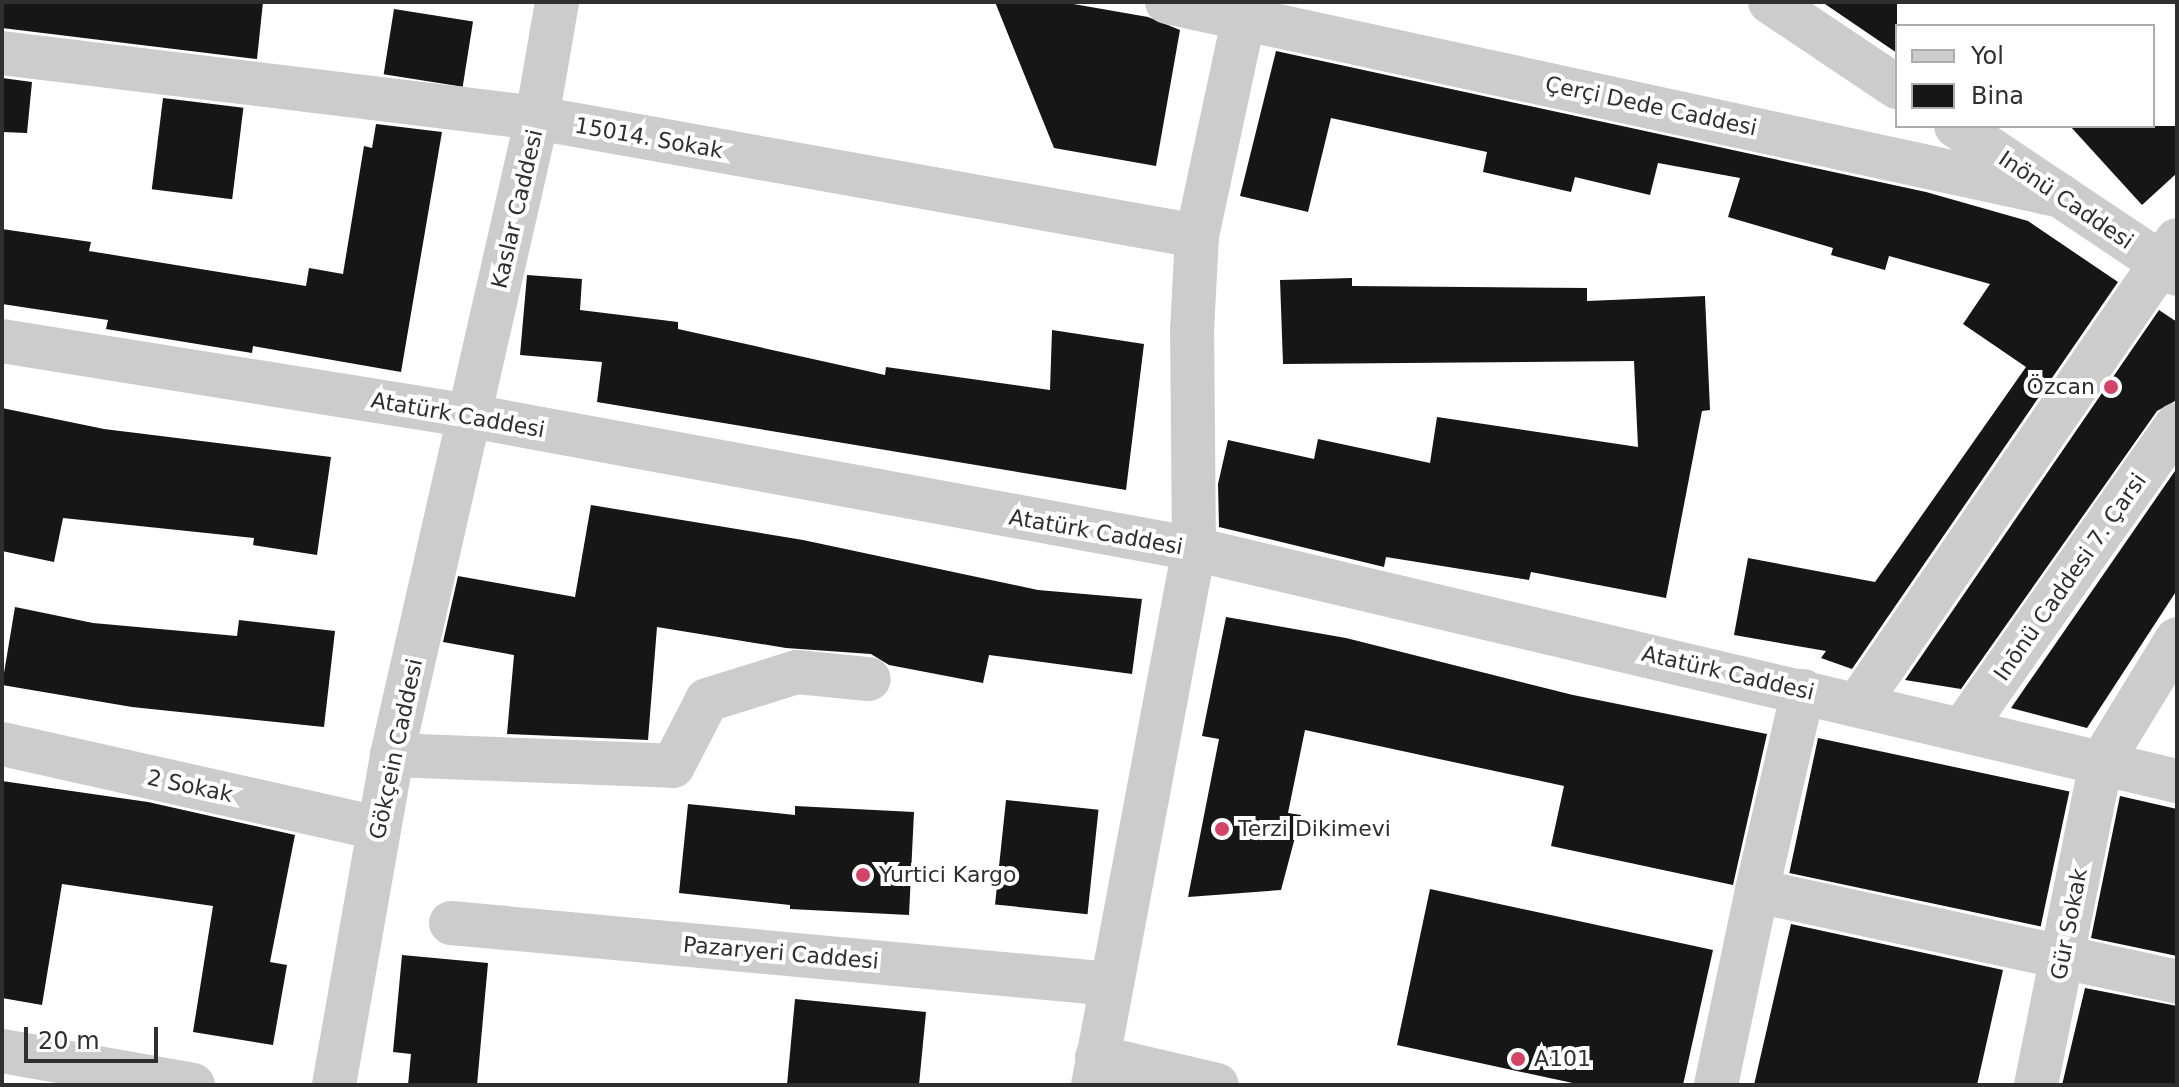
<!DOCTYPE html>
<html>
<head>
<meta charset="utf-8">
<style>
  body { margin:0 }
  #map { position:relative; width:2179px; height:1087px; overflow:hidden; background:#fff; font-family:"DejaVu Sans",sans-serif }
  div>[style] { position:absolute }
  .building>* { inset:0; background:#161616; transform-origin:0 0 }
  .minor>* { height:44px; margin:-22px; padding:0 22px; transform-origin:22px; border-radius:22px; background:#ccc }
  .dots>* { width:22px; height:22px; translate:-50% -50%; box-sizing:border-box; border:4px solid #fff; border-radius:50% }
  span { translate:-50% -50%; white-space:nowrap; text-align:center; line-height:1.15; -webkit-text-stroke:8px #fff; paint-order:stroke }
  .street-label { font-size:22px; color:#2f2f2f }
  .poi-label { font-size:22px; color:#2f2f2f }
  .right { translate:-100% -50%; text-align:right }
  .left { translate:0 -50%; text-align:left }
  .frame { position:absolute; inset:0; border:4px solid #2f2f2f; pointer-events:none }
  .legend { position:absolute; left:1895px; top:24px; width:260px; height:104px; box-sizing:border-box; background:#fff; border:2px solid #acacac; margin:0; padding:10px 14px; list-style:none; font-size:24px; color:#2f2f2f }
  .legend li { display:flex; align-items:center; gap:16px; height:40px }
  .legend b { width:40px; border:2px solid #acacac }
  .scale { position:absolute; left:24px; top:1027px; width:134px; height:36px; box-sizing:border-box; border:4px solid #2f2f2f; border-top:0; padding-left:10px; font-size:24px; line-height:28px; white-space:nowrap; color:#2f2f2f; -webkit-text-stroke:6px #fff; paint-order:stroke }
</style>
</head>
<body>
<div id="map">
  <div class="building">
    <div style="clip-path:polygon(2px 2px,263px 2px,257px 59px,2px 28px)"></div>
    <div style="clip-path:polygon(995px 2px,1062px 2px,1148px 17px,1180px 30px,1156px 166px,1054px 148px)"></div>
    <div style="clip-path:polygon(1822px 2px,1897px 2px,1897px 53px)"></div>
    <div style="left:394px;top:9px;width:80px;height:66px;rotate:9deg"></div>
    <div style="clip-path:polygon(1276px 51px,1926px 192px,2028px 221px,2118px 282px,1852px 669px,1821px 658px,1826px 651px,1734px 635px,1748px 558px,1875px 582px,2026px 367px,1963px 324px,1990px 284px,1889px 256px,1885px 270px,1831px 255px,1833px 248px,1728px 217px,1740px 178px,1658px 163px,1650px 195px,1575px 177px,1571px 192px,1483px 172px,1487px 152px,1331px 118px,1308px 212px,1240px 196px)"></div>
    <div style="clip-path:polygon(2px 78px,32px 82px,27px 133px,2px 132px)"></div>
    <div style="left:163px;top:98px;width:81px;height:92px;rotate:7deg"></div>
    <div style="clip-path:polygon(376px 124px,442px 132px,401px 372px,253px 346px,252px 353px,106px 329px,108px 320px,2px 304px,2px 229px,91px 242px,89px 251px,306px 286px,309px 268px,343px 274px,364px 146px,372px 148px)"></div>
    <div style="clip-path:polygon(2070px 126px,2177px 126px,2177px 173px,2142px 205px)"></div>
    <div style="clip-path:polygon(527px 275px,582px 279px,580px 310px,678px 322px,678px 329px,885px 375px,886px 367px,1050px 390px,1052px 330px,1144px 344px,1126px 490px,597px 402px,602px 362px,520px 355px)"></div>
    <div style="clip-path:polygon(1352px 278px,1352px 286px,1587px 288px,1587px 301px,1705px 296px,1710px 410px,1702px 411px,1666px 598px,1531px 572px,1529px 580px,1386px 557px,1384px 567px,1219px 527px,1218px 484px,1228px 440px,1314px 459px,1318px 439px,1430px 463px,1437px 417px,1638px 447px,1634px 361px,1283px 364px,1280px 280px)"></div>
    <div style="clip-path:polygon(2159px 310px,2177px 322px,2177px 400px,2157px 411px,1961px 689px,1905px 680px)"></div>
    <div style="clip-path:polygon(2px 408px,104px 429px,331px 457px,317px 555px,253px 545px,254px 538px,63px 518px,54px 562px,2px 551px)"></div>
    <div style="clip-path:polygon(2177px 468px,2177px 590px,2087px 728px,2011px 708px)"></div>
    <div style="clip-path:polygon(591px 505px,803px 540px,1038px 590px,1142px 599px,1132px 674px,989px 655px,983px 683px,889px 665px,871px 654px,786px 648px,657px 627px,648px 740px,507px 734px,514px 655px,443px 642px,458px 576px,575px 597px)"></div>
    <div style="clip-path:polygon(15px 607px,93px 623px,237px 636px,239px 620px,335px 631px,324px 727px,132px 707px,2px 685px)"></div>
    <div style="clip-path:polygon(1226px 617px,1346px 638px,1573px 695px,1767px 734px,1733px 885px,1551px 846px,1564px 786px,1305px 730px,1288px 813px,1301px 815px,1281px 890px,1188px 897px,1219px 739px,1202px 736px)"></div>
    <div style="left:1818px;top:738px;width:257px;height:138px;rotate:12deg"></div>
    <div style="clip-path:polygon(2px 781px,148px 802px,295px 835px,270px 962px,287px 965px,273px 1045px,193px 1032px,213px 906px,62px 884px,42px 1005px,2px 998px)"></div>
    <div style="clip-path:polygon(2120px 796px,2177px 809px,2177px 956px,2091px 938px)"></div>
    <div style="left:1006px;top:800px;width:93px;height:105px;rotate:6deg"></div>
    <div style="clip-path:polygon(688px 804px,795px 815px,795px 806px,914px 812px,909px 915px,790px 909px,790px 905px,679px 893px)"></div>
    <div style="clip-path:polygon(1430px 889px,1713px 950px,1683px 1085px,1582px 1085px,1397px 1045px)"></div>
    <div style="clip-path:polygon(1791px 924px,2003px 970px,1977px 1085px,1754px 1085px)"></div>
    <div style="clip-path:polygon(402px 955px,488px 963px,477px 1085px,408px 1085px,411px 1054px,393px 1052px)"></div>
    <div style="clip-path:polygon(2085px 988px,2177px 1006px,2177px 1085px,2062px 1085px)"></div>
    <div style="clip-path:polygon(795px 999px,926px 1012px,919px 1085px,787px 1085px)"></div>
  </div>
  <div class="minor">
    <div style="left:1167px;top:2px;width:915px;rotate:12.24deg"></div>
    <div style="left:1770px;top:2px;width:153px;rotate:33.8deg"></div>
    <div style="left:2px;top:53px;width:539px;rotate:6.93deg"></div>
    <div style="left:537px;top:118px;width:670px;rotate:10.14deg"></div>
    <div style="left:1956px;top:126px;width:266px;rotate:33.8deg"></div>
    <div style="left:2px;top:341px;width:475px;rotate:9.1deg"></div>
    <div style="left:471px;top:416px;width:735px;rotate:10.42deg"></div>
    <div style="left:1194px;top:549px;width:1010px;rotate:13.28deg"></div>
    <div style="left:1803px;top:691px;width:205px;rotate:103deg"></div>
    <div style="left:1757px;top:891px;width:430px;rotate:12.2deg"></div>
    <div style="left:1858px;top:704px;width:563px;rotate:-55.49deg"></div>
    <div style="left:1963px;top:729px;width:372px;rotate:-54.9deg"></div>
    <div style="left:2px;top:744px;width:386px;rotate:12.6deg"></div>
    <div style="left:392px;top:755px;width:281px;rotate:2.2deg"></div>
    <div style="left:673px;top:766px;width:74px;rotate:-62.7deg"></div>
    <div style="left:707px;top:700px;width:94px;rotate:-17.3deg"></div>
    <div style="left:797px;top:672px;width:72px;rotate:5.6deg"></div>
    <div style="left:451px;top:923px;width:663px;rotate:5.28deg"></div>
    <div style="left:2px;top:1051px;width:194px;rotate:10.1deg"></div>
    <div style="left:1097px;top:1057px;width:123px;rotate:13.1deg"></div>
    <div style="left:334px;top:1085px;width:335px;rotate:-80deg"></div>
    <div style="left:392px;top:755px;width:653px;rotate:-77.18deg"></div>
    <div style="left:537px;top:118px;width:118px;rotate:-80.2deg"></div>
    <div style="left:1093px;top:1085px;width:545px;rotate:-79.33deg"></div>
    <div style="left:1194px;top:549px;width:218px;rotate:-90.5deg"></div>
    <div style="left:1192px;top:331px;width:95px;rotate:-87deg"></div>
    <div style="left:1197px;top:236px;width:239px;rotate:-77.9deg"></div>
    <div style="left:1716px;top:1085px;width:198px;rotate:-78.1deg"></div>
    <div style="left:2036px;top:1085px;width:328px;rotate:-78.6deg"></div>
    <div style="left:2101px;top:763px;width:145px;rotate:-58.5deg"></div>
  </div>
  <div class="dots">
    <div style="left:2111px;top:387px;background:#d34467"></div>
    <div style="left:1222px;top:829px;background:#d34467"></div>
    <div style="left:863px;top:875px;background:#d34467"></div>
    <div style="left:1518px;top:1059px;background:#d34467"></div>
  </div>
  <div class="street-label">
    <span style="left:1651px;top:106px;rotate:12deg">Çerçi Dede Caddesi</span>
    <span style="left:649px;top:138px;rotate:10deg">15014. Sokak</span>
    <span style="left:2066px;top:200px;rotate:34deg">Inönü Caddesi</span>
    <span style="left:517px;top:209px;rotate:-77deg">Kaslar Caddesi</span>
    <span style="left:458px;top:415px;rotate:10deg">Atatürk Caddesi</span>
    <span style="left:1096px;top:532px;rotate:10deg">Atatürk Caddesi</span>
    <span style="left:2070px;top:577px;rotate:-55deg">Inōnü Caddesi 7. Çarsi</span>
    <span style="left:1728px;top:673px;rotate:13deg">Atatürk Caddesi</span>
    <span style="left:396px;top:749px;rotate:-78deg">Gökçein Caddesi</span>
    <span style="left:190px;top:786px;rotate:12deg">2 Sokak</span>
    <span style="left:2069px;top:924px;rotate:-79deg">Gür Sokak</span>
    <span style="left:781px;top:953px;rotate:5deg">Pazaryeri Caddesi</span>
  </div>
  <div class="poi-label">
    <span class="right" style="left:2095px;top:387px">Özcan</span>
    <span class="left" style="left:1238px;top:829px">Terzi Dikimevi</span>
    <span class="left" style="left:879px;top:875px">Yurtici Kargo</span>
    <span class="left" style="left:1534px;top:1059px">A101</span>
  </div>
  <div class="frame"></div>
  <ul class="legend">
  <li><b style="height:10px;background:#ccc"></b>Yol</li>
  <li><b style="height:22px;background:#161616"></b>Bina</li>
  </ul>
  <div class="scale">20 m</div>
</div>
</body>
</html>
